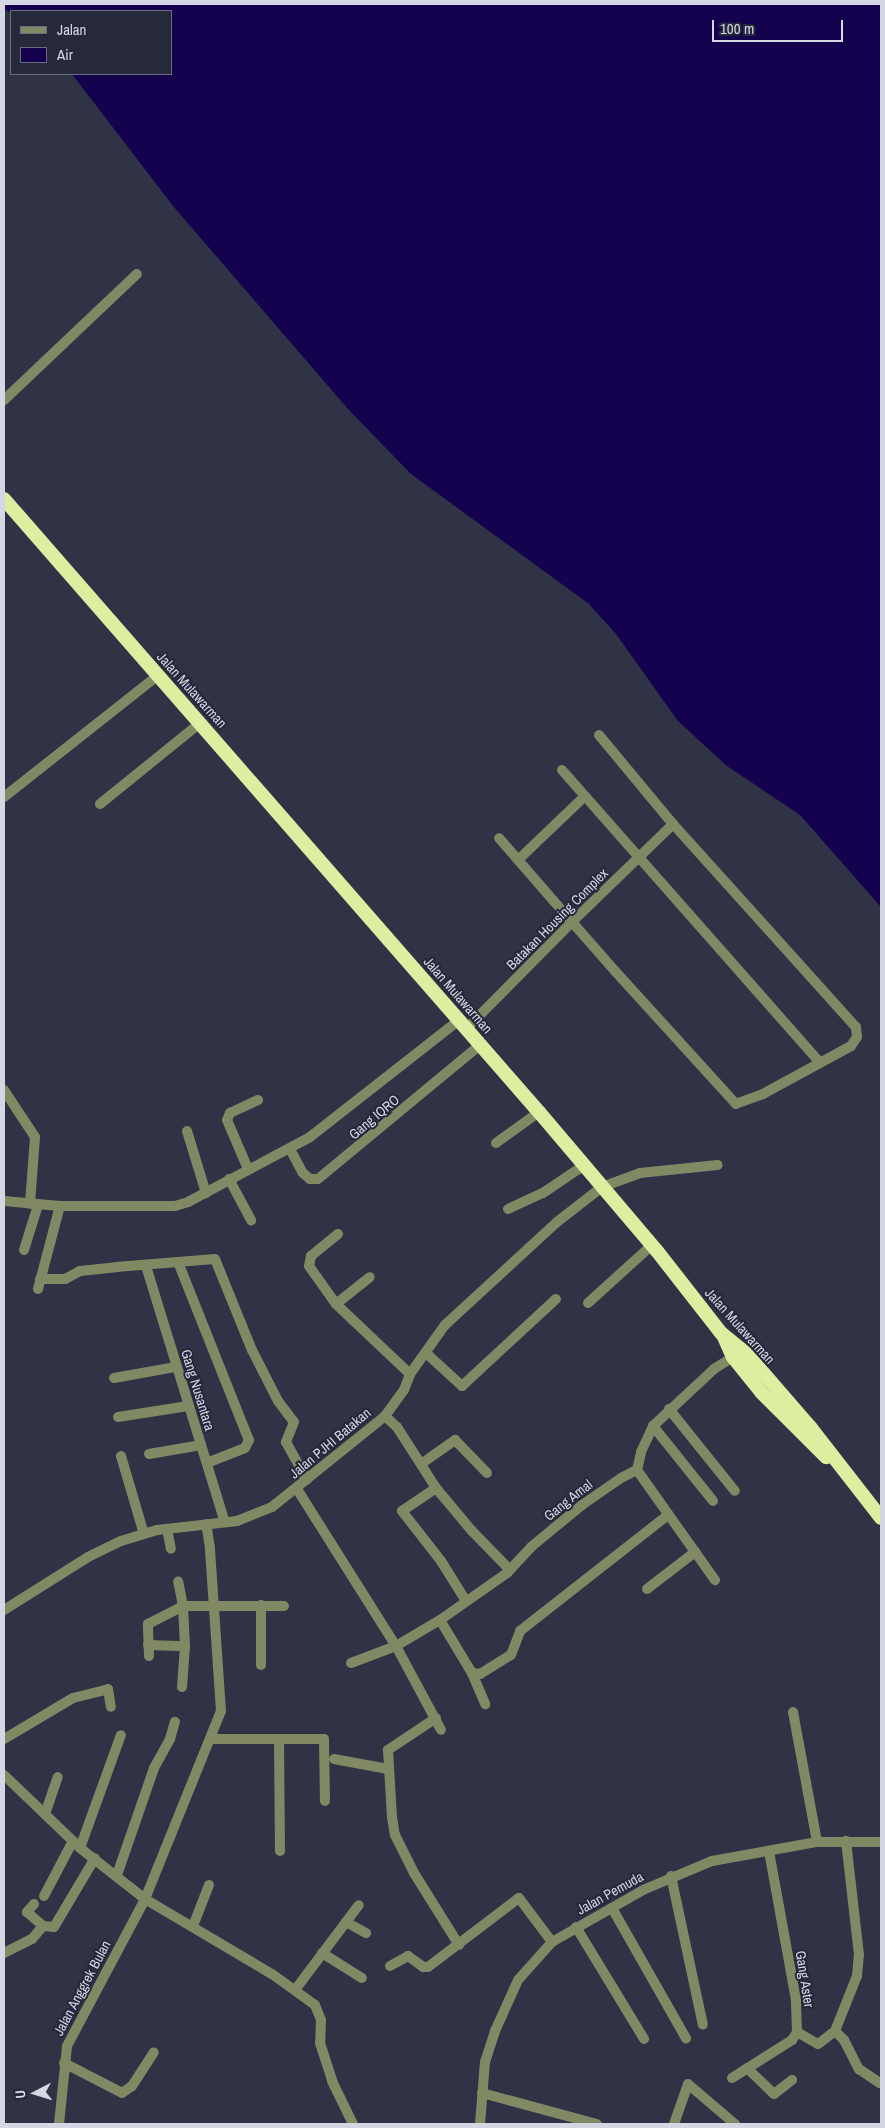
<!DOCTYPE html>
<html>
<head>
<meta charset="utf-8">
<style>
  body { margin:0 }
  #map { position:relative; width:885px; height:2128px; overflow:hidden; background:#303246; font-family:"Archivo Narrow",sans-serif }
  div>[style] { position:absolute }
  .water>* { inset:0; background:#14024f }
  .minor>* { height:10px; margin:-5px; padding:0 5px; transform-origin:5px; border-radius:5px; background:#808963 }
  .trunk>* { height:14px; margin:-7px; padding:0 7px; transform-origin:7px; border-radius:7px; background:#ddeea0 }
  span { translate:-50% -50%; white-space:nowrap; text-align:center; line-height:1.15; -webkit-text-stroke:4px #26283b; paint-order:stroke }
  .street-label { font-size:14px; color:#d5d7e4 }
  .frame { position:absolute; inset:0; border:5px solid #d5d7e4; pointer-events:none }
  .legend { position:absolute; left:10px; top:10px; width:162px; height:65px; box-sizing:border-box; background:#26283b; border:1px solid #6c6e7f; margin:0; padding:6px 9px; list-style:none; font-size:15px; color:#d5d7e4 }
  .legend li { display:flex; align-items:center; gap:10px; height:25px }
  .legend b { width:25px; border:1px solid #6c6e7f }
  .north { position:absolute; left:10px; top:2068px; width:50px; height:50px; -webkit-text-stroke:4px #26283b; paint-order:stroke; rotate:265deg; font-size:14px; font-weight:700; line-height:20px; text-align:center; color:#d5d7e4 }
  .north::after { content:''; display:block; margin:auto; width:18px; height:22px; background:#d5d7e4; clip-path:polygon(50% 0,100% 100%,50% 72%,0 100%) }
  .scale { position:absolute; left:712px; top:20px; width:131px; height:22px; box-sizing:border-box; border:2px solid #d5d7e4; border-top:0; padding-left:6px; font-size:15px; line-height:18px; white-space:nowrap; color:#d5d7e4; -webkit-text-stroke:4px #26283b; paint-order:stroke }
</style>
</head>
<body>
<div id="map">
  <div class="water">
    <div style="clip-path:polygon(4px 4px,881px 4px,881px 907px,800px 815px,727px 766px,678px 721px,616px 634px,589px 604px,411px 474px,348px 409px,173px 206px,72px 74px,171px 74px,171px 11px,11px 13px,4px 9px)"></div>
  </div>
  <div class="minor">
    <div style="left:4px;top:400px;width:183px;rotate:-43.5deg"></div>
    <div style="left:599px;top:735px;width:116px;rotate:50.3deg"></div>
    <div style="left:562px;top:770px;width:390px;rotate:48.6deg"></div>
    <div style="left:4px;top:797px;width:195px;rotate:-38.3deg"></div>
    <div style="left:100px;top:804px;width:129px;rotate:-39deg"></div>
    <div style="left:518px;top:860px;width:91px;rotate:-43.7deg"></div>
    <div style="left:466px;top:1029px;width:151px;rotate:-45.3deg"></div>
    <div style="left:572px;top:922px;width:141px;rotate:-44.1deg"></div>
    <div style="left:673px;top:824px;width:273px;rotate:48deg"></div>
    <div style="left:856px;top:1027px;width:10px;rotate:84deg"></div>
    <div style="left:857px;top:1037px;width:11px;rotate:124deg"></div>
    <div style="left:851px;top:1046px;width:100px;rotate:151.4deg"></div>
    <div style="left:763px;top:1094px;width:29px;rotate:160deg"></div>
    <div style="left:736px;top:1104px;width:180px;rotate:-132.3deg"></div>
    <div style="left:615px;top:971px;width:65px;rotate:-131.3deg"></div>
    <div style="left:572px;top:922px;width:111px;rotate:-131deg"></div>
    <div style="left:4px;top:1090px;width:56px;rotate:56.6deg"></div>
    <div style="left:35px;top:1137px;width:67px;rotate:94.3deg"></div>
    <div style="left:187px;top:1131px;width:65px;rotate:73deg"></div>
    <div style="left:496px;top:1143px;width:53px;rotate:-35.8deg"></div>
    <div style="left:290px;top:1149px;width:27px;rotate:62deg"></div>
    <div style="left:303px;top:1173px;width:9px;rotate:41deg"></div>
    <div style="left:310px;top:1179px;width:8px"></div>
    <div style="left:318px;top:1179px;width:210px;rotate:-39.6deg"></div>
    <div style="left:248px;top:1169px;width:53px;rotate:-113.2deg"></div>
    <div style="left:227px;top:1120px;width:8px;rotate:-67deg"></div>
    <div style="left:230px;top:1113px;width:31px;rotate:-25deg"></div>
    <div style="left:229px;top:1179px;width:47px;rotate:61.8deg"></div>
    <div style="left:4px;top:1201px;width:56px;rotate:5.1deg"></div>
    <div style="left:60px;top:1206px;width:115px"></div>
    <div style="left:175px;top:1206px;width:14px;rotate:-17deg"></div>
    <div style="left:188px;top:1202px;width:138px;rotate:-28deg"></div>
    <div style="left:310px;top:1137px;width:188px;rotate:-38.1deg"></div>
    <div style="left:508px;top:1209px;width:38px;rotate:-25deg"></div>
    <div style="left:543px;top:1193px;width:48px;rotate:-34deg"></div>
    <div style="left:338px;top:1234px;width:35px;rotate:141deg"></div>
    <div style="left:311px;top:1256px;width:10px;rotate:101deg"></div>
    <div style="left:309px;top:1266px;width:47px;rotate:54.6deg"></div>
    <div style="left:336px;top:1304px;width:102px;rotate:43.4deg"></div>
    <div style="left:24px;top:1250px;width:47px;rotate:-72.7deg"></div>
    <div style="left:178px;top:1262px;width:192px;rotate:68.3deg"></div>
    <div style="left:249px;top:1440px;width:9px;rotate:117deg"></div>
    <div style="left:245px;top:1448px;width:41px;rotate:158.5deg"></div>
    <div style="left:146px;top:1266px;width:268px;rotate:72.9deg"></div>
    <div style="left:40px;top:1279px;width:25px"></div>
    <div style="left:65px;top:1279px;width:17px;rotate:-28deg"></div>
    <div style="left:80px;top:1271px;width:36px;rotate:-6deg"></div>
    <div style="left:116px;top:1267px;width:99px;rotate:-4.6deg"></div>
    <div style="left:215px;top:1259px;width:98px;rotate:67.9deg"></div>
    <div style="left:252px;top:1350px;width:57px;rotate:63deg"></div>
    <div style="left:278px;top:1401px;width:26px;rotate:53deg"></div>
    <div style="left:294px;top:1422px;width:22px;rotate:112deg"></div>
    <div style="left:286px;top:1442px;width:43px;rotate:61.1deg"></div>
    <div style="left:38px;top:1289px;width:86px;rotate:-75.2deg"></div>
    <div style="left:588px;top:1303px;width:86px;rotate:-42.2deg"></div>
    <div style="left:336px;top:1304px;width:43px;rotate:-38.5deg"></div>
    <div style="left:426px;top:1353px;width:49px;rotate:42.5deg"></div>
    <div style="left:462px;top:1386px;width:128px;rotate:-42.8deg"></div>
    <div style="left:114px;top:1378px;width:63px;rotate:-10.1deg"></div>
    <div style="left:669px;top:1409px;width:105px;rotate:51.2deg"></div>
    <div style="left:385px;top:1416px;width:16px;rotate:43deg"></div>
    <div style="left:397px;top:1427px;width:72px;rotate:57.4deg"></div>
    <div style="left:436px;top:1488px;width:56px;rotate:50.1deg"></div>
    <div style="left:472px;top:1531px;width:54px;rotate:45.7deg"></div>
    <div style="left:118px;top:1417px;width:71px;rotate:-8.9deg"></div>
    <div style="left:653px;top:1426px;width:96px;rotate:51.3deg"></div>
    <div style="left:149px;top:1454px;width:53px;rotate:-9.8deg"></div>
    <div style="left:121px;top:1456px;width:81px;rotate:73.6deg"></div>
    <div style="left:421px;top:1464px;width:42px;rotate:-35.2deg"></div>
    <div style="left:455px;top:1440px;width:46px;rotate:45.9deg"></div>
    <div style="left:637px;top:1470px;width:18px;rotate:-77deg"></div>
    <div style="left:641px;top:1452px;width:29px;rotate:-65deg"></div>
    <div style="left:653px;top:1426px;width:83px;rotate:-43.1deg"></div>
    <div style="left:714px;top:1369px;width:22px;rotate:-32deg"></div>
    <div style="left:637px;top:1470px;width:135px;rotate:54.7deg"></div>
    <div style="left:436px;top:1488px;width:41px;rotate:145.9deg"></div>
    <div style="left:402px;top:1511px;width:63px;rotate:52deg"></div>
    <div style="left:441px;top:1561px;width:47px;rotate:58deg"></div>
    <div style="left:297px;top:1489px;width:186px;rotate:57.8deg"></div>
    <div style="left:396px;top:1646px;width:95px;rotate:61.8deg"></div>
    <div style="left:167px;top:1529px;width:20px;rotate:79deg"></div>
    <div style="left:647px;top:1589px;width:61px;rotate:-37.6deg"></div>
    <div style="left:4px;top:1610px;width:99px;rotate:-32.2deg"></div>
    <div style="left:88px;top:1557px;width:37px;rotate:-26deg"></div>
    <div style="left:121px;top:1541px;width:38px;rotate:-17deg"></div>
    <div style="left:157px;top:1530px;width:81px;rotate:-6.4deg"></div>
    <div style="left:237px;top:1521px;width:38px;rotate:-22deg"></div>
    <div style="left:272px;top:1507px;width:145px;rotate:-38.8deg"></div>
    <div style="left:385px;top:1416px;width:32px;rotate:-54deg"></div>
    <div style="left:404px;top:1390px;width:17px;rotate:-69deg"></div>
    <div style="left:410px;top:1374px;width:60px;rotate:-54.5deg"></div>
    <div style="left:445px;top:1325px;width:152px;rotate:-42.6deg"></div>
    <div style="left:557px;top:1222px;width:57px;rotate:-37.9deg"></div>
    <div style="left:602px;top:1187px;width:40px;rotate:-20.2deg"></div>
    <div style="left:640px;top:1173px;width:78px;rotate:-5.9deg"></div>
    <div style="left:440px;top:1620px;width:62px;rotate:58.9deg"></div>
    <div style="left:472px;top:1673px;width:8px;rotate:7deg"></div>
    <div style="left:480px;top:1674px;width:36px;rotate:-32deg"></div>
    <div style="left:511px;top:1655px;width:26px;rotate:-69deg"></div>
    <div style="left:520px;top:1631px;width:188px;rotate:-38.1deg"></div>
    <div style="left:148px;top:1645px;width:37px;rotate:2deg"></div>
    <div style="left:185px;top:1646px;width:40px;rotate:-92.9deg"></div>
    <div style="left:183px;top:1606px;width:101px"></div>
    <div style="left:149px;top:1656px;width:32px;rotate:-92deg"></div>
    <div style="left:148px;top:1624px;width:39px;rotate:-27deg"></div>
    <div style="left:183px;top:1606px;width:25px;rotate:-101deg"></div>
    <div style="left:351px;top:1663px;width:48px;rotate:-20.7deg"></div>
    <div style="left:396px;top:1646px;width:51px;rotate:-30.6deg"></div>
    <div style="left:440px;top:1620px;width:82px;rotate:-35deg"></div>
    <div style="left:507px;top:1573px;width:35px;rotate:-47deg"></div>
    <div style="left:531px;top:1547px;width:66px;rotate:-39.5deg"></div>
    <div style="left:582px;top:1505px;width:47px;rotate:-34.7deg"></div>
    <div style="left:621px;top:1478px;width:18px;rotate:-27deg"></div>
    <div style="left:261px;top:1665px;width:60px;rotate:-90deg"></div>
    <div style="left:472px;top:1673px;width:34px;rotate:67deg"></div>
    <div style="left:182px;top:1687px;width:41px;rotate:-85.8deg"></div>
    <div style="left:793px;top:1712px;width:132px;rotate:79.5deg"></div>
    <div style="left:436px;top:1718px;width:58px;rotate:146.3deg"></div>
    <div style="left:388px;top:1750px;width:67px;rotate:86.6deg"></div>
    <div style="left:392px;top:1817px;width:18px;rotate:81deg"></div>
    <div style="left:395px;top:1835px;width:42px;rotate:63.4deg"></div>
    <div style="left:414px;top:1873px;width:85px;rotate:58deg"></div>
    <div style="left:4px;top:1739px;width:80px;rotate:-30.7deg"></div>
    <div style="left:73px;top:1698px;width:36px;rotate:-14deg"></div>
    <div style="left:108px;top:1689px;width:18px;rotate:81deg"></div>
    <div style="left:212px;top:1739px;width:67px"></div>
    <div style="left:279px;top:1739px;width:112px;rotate:89.5deg"></div>
    <div style="left:279px;top:1739px;width:45px"></div>
    <div style="left:324px;top:1739px;width:62px;rotate:89.1deg"></div>
    <div style="left:334px;top:1759px;width:55px;rotate:10.5deg"></div>
    <div style="left:4px;top:1775px;width:105px;rotate:43.8deg"></div>
    <div style="left:80px;top:1848px;width:83px;rotate:38.1deg"></div>
    <div style="left:145px;top:1899px;width:147px;rotate:30.6deg"></div>
    <div style="left:272px;top:1974px;width:53px;rotate:35.8deg"></div>
    <div style="left:315px;top:2005px;width:16px;rotate:68deg"></div>
    <div style="left:321px;top:2020px;width:23px;rotate:92deg"></div>
    <div style="left:320px;top:2043px;width:40px;rotate:72deg"></div>
    <div style="left:332px;top:2081px;width:48px;rotate:64deg"></div>
    <div style="left:45px;top:1814px;width:39px;rotate:-71deg"></div>
    <div style="left:80px;top:1848px;width:120px;rotate:-70.1deg"></div>
    <div style="left:117px;top:1875px;width:113px;rotate:-70.9deg"></div>
    <div style="left:154px;top:1768px;width:33px;rotate:-61deg"></div>
    <div style="left:170px;top:1739px;width:18px;rotate:-74deg"></div>
    <div style="left:671px;top:1876px;width:152px;rotate:77.9deg"></div>
    <div style="left:44px;top:1896px;width:62px;rotate:-62.2deg"></div>
    <div style="left:34px;top:1904px;width:11px;rotate:131deg"></div>
    <div style="left:27px;top:1912px;width:21px;rotate:41deg"></div>
    <div style="left:612px;top:1908px;width:150px;rotate:60.4deg"></div>
    <div style="left:346px;top:1922px;width:21px;rotate:-53deg"></div>
    <div style="left:193px;top:1926px;width:44px;rotate:-68.7deg"></div>
    <div style="left:576px;top:1927px;width:131px;rotate:58.7deg"></div>
    <div style="left:4px;top:1953px;width:31px;rotate:-27deg"></div>
    <div style="left:32px;top:1939px;width:17px;rotate:-50deg"></div>
    <div style="left:43px;top:1926px;width:11px;rotate:5deg"></div>
    <div style="left:54px;top:1927px;width:80px;rotate:-59.3deg"></div>
    <div style="left:322px;top:1953px;width:47px;rotate:32deg"></div>
    <div style="left:390px;top:1966px;width:21px;rotate:-29deg"></div>
    <div style="left:408px;top:1956px;width:19px;rotate:36deg"></div>
    <div style="left:423px;top:1967px;width:5px"></div>
    <div style="left:428px;top:1967px;width:114px;rotate:-37.2deg"></div>
    <div style="left:519px;top:1898px;width:55px;rotate:53.1deg"></div>
    <div style="left:295px;top:1990px;width:85px;rotate:-53.1deg"></div>
    <div style="left:346px;top:1922px;width:23px;rotate:29deg"></div>
    <div style="left:835px;top:2031px;width:13px;rotate:45deg"></div>
    <div style="left:844px;top:2040px;width:33px;rotate:63deg"></div>
    <div style="left:859px;top:2069px;width:25px;rotate:34deg"></div>
    <div style="left:797px;top:2032px;width:24px;rotate:30deg"></div>
    <div style="left:818px;top:2044px;width:21px;rotate:-37deg"></div>
    <div style="left:835px;top:2031px;width:59px;rotate:-68.2deg"></div>
    <div style="left:857px;top:1976px;width:21px;rotate:-85deg"></div>
    <div style="left:859px;top:1955px;width:115px;rotate:-96.5deg"></div>
    <div style="left:64px;top:2063px;width:65px;rotate:27.3deg"></div>
    <div style="left:122px;top:2093px;width:12px;rotate:-35deg"></div>
    <div style="left:132px;top:2086px;width:40px;rotate:-57.1deg"></div>
    <div style="left:747px;top:2068px;width:37px;rotate:44deg"></div>
    <div style="left:774px;top:2094px;width:23px;rotate:-38deg"></div>
    <div style="left:732px;top:2078px;width:71px;rotate:-32.3deg"></div>
    <div style="left:792px;top:2040px;width:9px;rotate:-58deg"></div>
    <div style="left:797px;top:2032px;width:32px;rotate:-92deg"></div>
    <div style="left:796px;top:2000px;width:151px;rotate:-100.3deg"></div>
    <div style="left:482px;top:2093px;width:119px;rotate:15.1deg"></div>
    <div style="left:59px;top:2124px;width:78px;rotate:-84.1deg"></div>
    <div style="left:67px;top:2046px;width:166px;rotate:-62deg"></div>
    <div style="left:145px;top:1899px;width:203px;rotate:-68deg"></div>
    <div style="left:221px;top:1711px;width:163px;rotate:-93.9deg"></div>
    <div style="left:210px;top:1548px;width:24px;rotate:-99deg"></div>
    <div style="left:480px;top:2124px;width:62px;rotate:-85.4deg"></div>
    <div style="left:485px;top:2062px;width:33px;rotate:-72deg"></div>
    <div style="left:495px;top:2031px;width:56px;rotate:-65.7deg"></div>
    <div style="left:518px;top:1980px;width:51px;rotate:-48.2deg"></div>
    <div style="left:552px;top:1942px;width:105px;rotate:-29.7deg"></div>
    <div style="left:643px;top:1890px;width:75px;rotate:-22.8deg"></div>
    <div style="left:712px;top:1861px;width:107px;rotate:-10.3deg"></div>
    <div style="left:817px;top:1842px;width:64px"></div>
    <div style="left:674px;top:2124px;width:42px;rotate:-70.7deg"></div>
    <div style="left:688px;top:2084px;width:62px;rotate:40.4deg"></div>
  </div>
  <div class="trunk">
    <div style="left:4px;top:499px;width:814px;rotate:48.89deg"></div>
    <div style="left:539px;top:1112px;width:182px;rotate:49.7deg"></div>
    <div style="left:657px;top:1251px;width:104px;rotate:52deg"></div>
    <div style="left:721px;top:1333px;width:32px;rotate:39deg"></div>
    <div style="left:746px;top:1353px;width:99px;rotate:49.1deg"></div>
    <div style="left:811px;top:1428px;width:114px;rotate:52.1deg"></div>
    <div style="left:724px;top:1337px;width:22px;rotate:66deg"></div>
    <div style="left:733px;top:1357px;width:46px;rotate:51.1deg"></div>
    <div style="left:762px;top:1393px;width:91px;rotate:45deg"></div>
  </div>
  <div class="street-label">
    <span style="left:192px;top:690px;rotate:48deg">Jalan Mulawarman</span>
    <span style="left:557px;top:919px;rotate:-45deg">Batakan Housing Complex</span>
    <span style="left:458px;top:995px;rotate:49deg">Jalan Mulawarman</span>
    <span style="left:374px;top:1117px;rotate:-40deg">Gang IQRO</span>
    <span style="left:740px;top:1326px;rotate:48deg">Jalan Mulawarman</span>
    <span style="left:198px;top:1390px;rotate:73deg">Gang Nusantara</span>
    <span style="left:330px;top:1443px;rotate:-40deg">Jalan PJHI Batakan</span>
    <span style="left:568px;top:1500px;rotate:-38deg">Gang Amal</span>
    <span style="left:610px;top:1893px;rotate:-29deg">Jalan Pemuda</span>
    <span style="left:805px;top:1979px;rotate:81deg">Gang Aster</span>
    <span style="left:82px;top:1988px;rotate:-62deg">Jalan Anggrek Bulan</span>
  </div>
  <div class="frame"></div>
  <ul class="legend">
  <li><b style="height:6px;background:#808963"></b>Jalan</li>
  <li><b style="height:14px;background:#14024f"></b>Air</li>
  </ul>
  <div class="north">U</div>
  <div class="scale">100 m</div>
</div>
</body>
</html>
